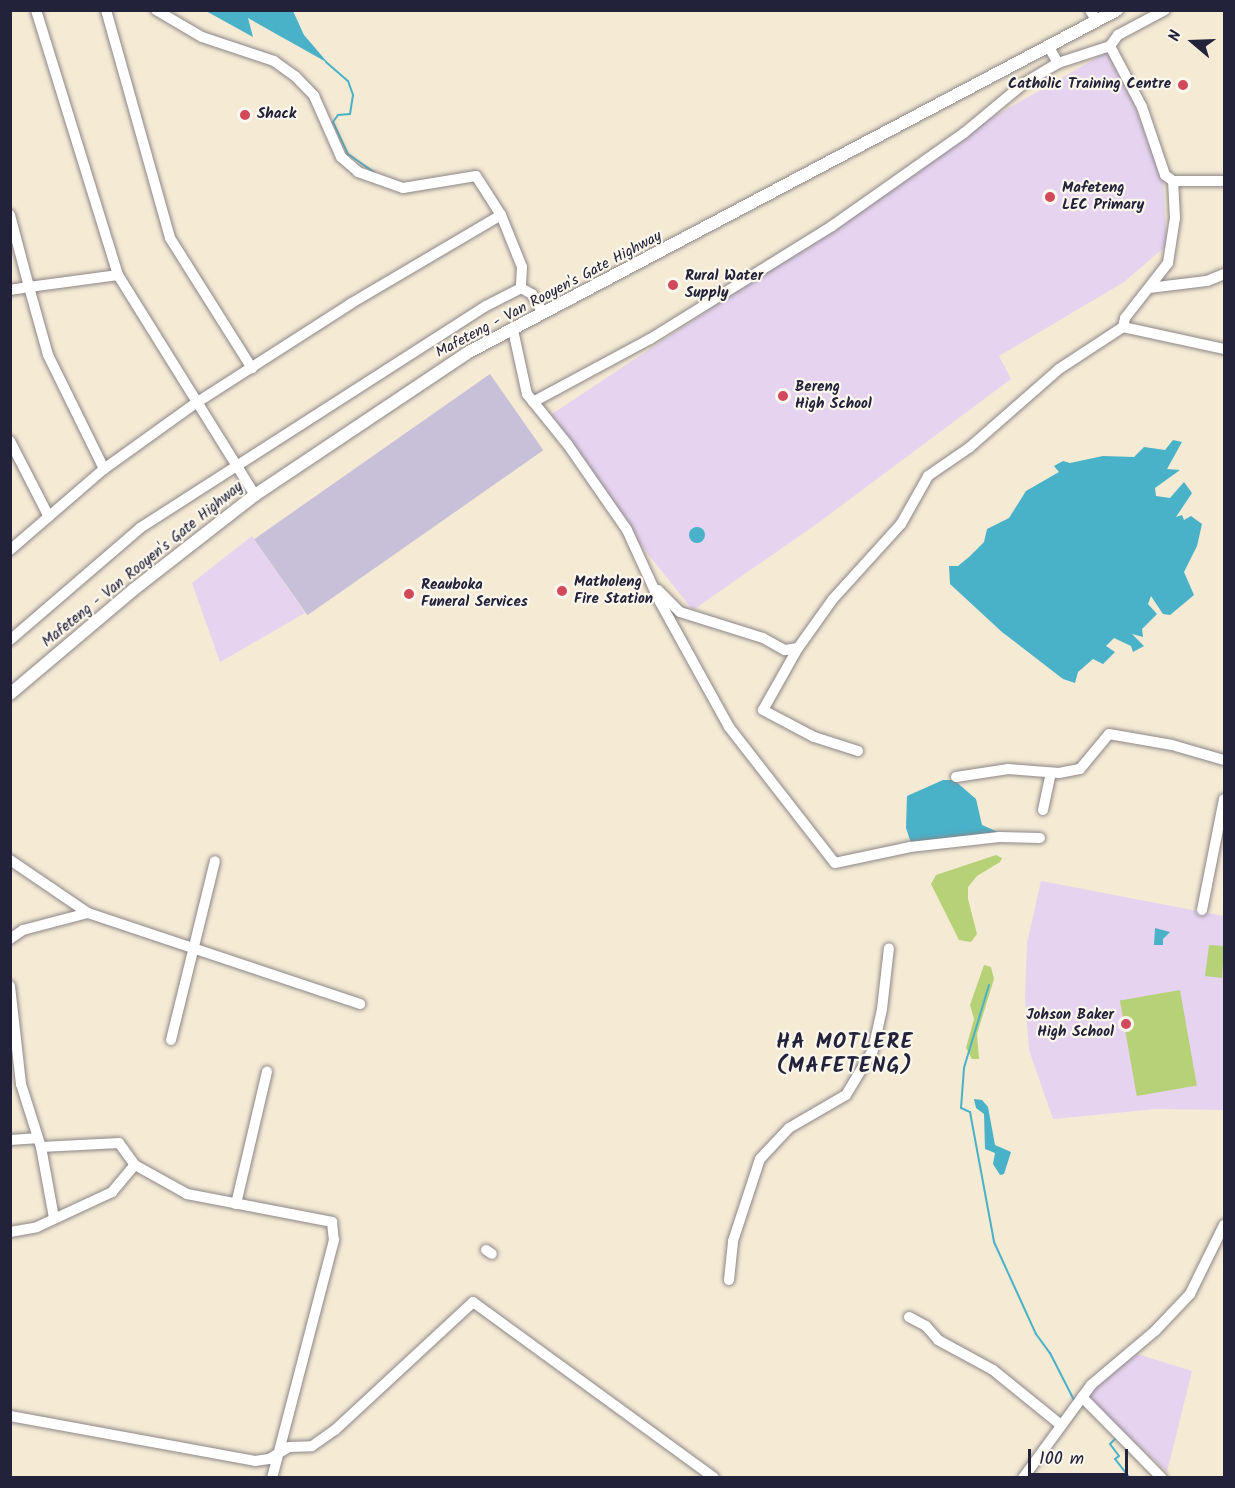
<!DOCTYPE html>
<html>
<head>
<meta charset="utf-8">
<style>
  body { margin:0 }
  #map { position:relative; width:1235px; height:1488px; overflow:hidden; background:#f5ead4; font-family:Kalam,sans-serif }
  div>[style] { position:absolute }
  .built>* { inset:0; background:#e6d3f0 }
  .industrial>* { inset:0; background:#c8c0d8; transform-origin:0 0 }
  .green>* { inset:0; background:#b6d176; transform-origin:0 0 }
  .water>* { inset:0; background:#49b1c8 }
  .round { border-radius:50% }
  .stream>* { height:2px; margin:-1px; padding:0 1px; transform-origin:1px; border-radius:1px; background:#49b1c8 }
  .roads { filter:drop-shadow(0 0 2px #8c8688) drop-shadow(0 0 2px #8c8688) }
  .minor>* { height:10px; margin:-5px; padding:0 5px; transform-origin:5px; border-radius:5px; background:#fff }
  .major>* { height:12px; margin:-6px; padding:0 6px; transform-origin:6px; border-radius:6px; background:#fff }
  .dots>* { width:16px; height:16px; translate:-50% -50%; box-sizing:border-box; border:3px solid #fbf7ec; border-radius:50% }
  span { translate:-50% -50%; white-space:nowrap; text-align:center; line-height:1.15; -webkit-text-stroke:4.5px #fbf7ec; paint-order:stroke }
  .poi-label { font-size:15px; color:#22223b; font-weight:700 }
  .right { translate:-100% -50%; text-align:right }
  .left { translate:0 -50%; text-align:left }
  .street-label { font-size:15px; color:#22223b }
  .district-label { font-size:21px; color:#22223b; font-weight:700; letter-spacing:1.5px }
  .frame { position:absolute; inset:0; border:12px solid #22223b; pointer-events:none }
  .north { position:absolute; left:1163px; top:12px; width:60px; height:60px; -webkit-text-stroke:4px #fbf7ec; paint-order:stroke; rotate:289deg; font-size:16px; font-weight:700; line-height:24px; text-align:center; color:#22223b }
  .north::after { content:''; display:block; margin:auto; width:21px; height:27px; background:#22223b; clip-path:polygon(50% 0,100% 100%,50% 72%,0 100%) }
  .scale { position:absolute; left:1028px; top:1449px; width:100px; height:27px; box-sizing:border-box; border:3px solid #22223b; border-top:0; padding-left:8px; font-size:18px; line-height:21px; white-space:nowrap; color:#22223b; -webkit-text-stroke:4px #fbf7ec; paint-order:stroke }
</style>
</head>
<body>
<div id="map">
  <div class="built">
    <div style="clip-path:polygon(1107px 52px,1132px 99px,1163px 181px,1167px 245px,1124px 282px,999px 356px,1011px 379px,818px 523px,693px 610px,639px 543px,552px 414px,921px 169px,984px 122px)"></div>
    <div style="clip-path:polygon(252px 536px,305px 613px,220px 662px,192px 583px)"></div>
    <div style="clip-path:polygon(1041px 881px,1224px 916px,1224px 1110px,1156px 1109px,1053px 1119px,1029px 1050px,1025px 997px,1027px 943px)"></div>
    <div style="clip-path:polygon(1134px 1353px,1192px 1371px,1167px 1472px,1087px 1397px,1100px 1378px)"></div>
  </div>
  <div class="industrial">
    <div style="left:490px;top:374px;width:93px;height:288px;rotate:55deg"></div>
  </div>
  <div class="green">
    <div style="clip-path:polygon(996px 855px,1002px 858px,1000px 862px,977px 876px,968px 887px,968px 899px,977px 934px,971px 942px,959px 940px,931px 884px,936px 875px)"></div>
    <div style="clip-path:polygon(1209px 945px,1224px 946px,1222px 978px,1205px 976px)"></div>
    <div style="clip-path:polygon(984px 965px,991px 967px,994px 979px,977px 1034px,979px 1059px,972px 1059px,966px 1048px,974px 1019px,970px 1005px)"></div>
    <div style="left:1180px;top:990px;width:97px;height:61px;rotate:80deg"></div>
  </div>
  <div class="water">
    <div style="clip-path:polygon(206px 11px,293px 11px,304px 35px,328px 63px,248px 18px,253px 37px)"></div>
    <div style="clip-path:polygon(1173px 440px,1182px 442px,1167px 469px,1180px 470px,1155px 488px,1156px 496px,1170px 498px,1184px 482px,1192px 493px,1176px 517px,1182px 515px,1184px 520px,1191px 516px,1202px 524px,1197px 546px,1184px 572px,1194px 595px,1170px 615px,1163px 614px,1151px 596px,1148px 604px,1157px 614px,1142px 629px,1143px 637px,1132px 634px,1144px 646px,1133px 652px,1131px 646px,1114px 638px,1106px 646px,1115px 652px,1103px 664px,1093px 659px,1078px 672px,1075px 683px,1063px 679px,1002px 632px,950px 584px,949px 566px,958px 566px,969px 557px,984px 542px,987px 529px,1009px 518px,1026px 491px,1059px 472px,1054px 466px,1063px 461px,1070px 463px,1103px 456px,1134px 457px,1144px 447px,1165px 450px)"></div>
    <div class="round" style="left:689px;top:527px;width:16px;height:16px"></div>
    <div style="clip-path:polygon(943px 780px,954px 780px,976px 799px,982px 825px,998px 832px,911px 843px,906px 828px,907px 796px)"></div>
    <div style="clip-path:polygon(1155px 928px,1170px 932px,1163px 939px,1163px 945px,1154px 945px)"></div>
    <div style="clip-path:polygon(974px 1099px,982px 1100px,988px 1107px,995px 1145px,1011px 1152px,1004px 1174px,1000px 1175px,993px 1164px,995px 1153px,985px 1149px,984px 1114px,976px 1108px)"></div>
  </div>
  <div class="stream">
    <div style="left:326px;top:62px;width:29px;rotate:41deg"></div>
    <div style="left:348px;top:81px;width:15px;rotate:70deg"></div>
    <div style="left:353px;top:95px;width:19px;rotate:99deg"></div>
    <div style="left:350px;top:114px;width:12px;rotate:175deg"></div>
    <div style="left:338px;top:115px;width:9px;rotate:126deg"></div>
    <div style="left:333px;top:122px;width:35px;rotate:65deg"></div>
    <div style="left:348px;top:154px;width:32px;rotate:35deg"></div>
    <div style="left:989px;top:985px;width:87px;rotate:106.8deg"></div>
    <div style="left:964px;top:1068px;width:40px;rotate:94.3deg"></div>
    <div style="left:961px;top:1108px;width:10px;rotate:24deg"></div>
    <div style="left:970px;top:1112px;width:132px;rotate:79.5deg"></div>
    <div style="left:994px;top:1242px;width:101px;rotate:65.5deg"></div>
    <div style="left:1036px;top:1334px;width:24px;rotate:54deg"></div>
    <div style="left:1050px;top:1353px;width:55px;rotate:63deg"></div>
    <div style="left:1116px;top:1438px;width:8px;rotate:135deg"></div>
    <div style="left:1110px;top:1444px;width:15px;rotate:53deg"></div>
    <div style="left:1119px;top:1456px;width:5px;rotate:143deg"></div>
    <div style="left:1115px;top:1459px;width:24px;rotate:52deg"></div>
  </div>
  <div class="roads">
    <div class="minor">
      <div style="left:36px;top:10px;width:277px;rotate:72.8deg"></div>
      <div style="left:106px;top:10px;width:237px;rotate:74.3deg"></div>
      <div style="left:170px;top:238px;width:154px;rotate:57.8deg"></div>
      <div style="left:156px;top:10px;width:53px;rotate:30.4deg"></div>
      <div style="left:202px;top:37px;width:76px;rotate:18.4deg"></div>
      <div style="left:274px;top:61px;width:26px;rotate:36deg"></div>
      <div style="left:295px;top:76px;width:28px;rotate:46deg"></div>
      <div style="left:314px;top:96px;width:67px;rotate:66.1deg"></div>
      <div style="left:341px;top:157px;width:23px;rotate:41deg"></div>
      <div style="left:358px;top:172px;width:48px;rotate:19.6deg"></div>
      <div style="left:403px;top:188px;width:74px;rotate:-9.3deg"></div>
      <div style="left:476px;top:176px;width:46px;rotate:57.3deg"></div>
      <div style="left:501px;top:215px;width:56px;rotate:68deg"></div>
      <div style="left:522px;top:267px;width:21px;rotate:93deg"></div>
      <div style="left:1090px;top:10px;width:13px;rotate:58deg"></div>
      <div style="left:1110px;top:46px;width:14px;rotate:-54deg"></div>
      <div style="left:1118px;top:35px;width:53px;rotate:-28deg"></div>
      <div style="left:1058px;top:63px;width:55px;rotate:-18.1deg"></div>
      <div style="left:1110px;top:46px;width:69px;rotate:62.3deg"></div>
      <div style="left:1142px;top:107px;width:72px;rotate:71.3deg"></div>
      <div style="left:1165px;top:175px;width:10px;rotate:37deg"></div>
      <div style="left:1173px;top:181px;width:51px"></div>
      <div style="left:10px;top:215px;width:74px;rotate:75.2deg"></div>
      <div style="left:29px;top:287px;width:90px;rotate:-7.7deg"></div>
      <div style="left:118px;top:275px;width:259px;rotate:58.1deg"></div>
      <div style="left:1149px;top:288px;width:58px;rotate:-6.9deg"></div>
      <div style="left:1207px;top:281px;width:18px;rotate:-22deg"></div>
      <div style="left:10px;top:290px;width:19px;rotate:-9deg"></div>
      <div style="left:29px;top:287px;width:71px;rotate:74.4deg"></div>
      <div style="left:48px;top:355px;width:127px;rotate:63.8deg"></div>
      <div style="left:1123px;top:327px;width:9px;rotate:-77deg"></div>
      <div style="left:1125px;top:318px;width:70px;rotate:-52deg"></div>
      <div style="left:1168px;top:263px;width:46px;rotate:-81.2deg"></div>
      <div style="left:1175px;top:218px;width:37px;rotate:-93deg"></div>
      <div style="left:513px;top:330px;width:66px;rotate:77.7deg"></div>
      <div style="left:527px;top:394px;width:65px;rotate:51.2deg"></div>
      <div style="left:568px;top:445px;width:103px;rotate:55.2deg"></div>
      <div style="left:627px;top:530px;width:79px;rotate:65.4deg"></div>
      <div style="left:660px;top:602px;width:143px;rotate:61.1deg"></div>
      <div style="left:729px;top:727px;width:172px;rotate:52.1deg"></div>
      <div style="left:835px;top:863px;width:77px;rotate:-12deg"></div>
      <div style="left:910px;top:847px;width:90px;rotate:-6.4deg"></div>
      <div style="left:999px;top:837px;width:41px;rotate:1.4deg"></div>
      <div style="left:533px;top:402px;width:133px;rotate:-28.3deg"></div>
      <div style="left:650px;top:339px;width:214px;rotate:-31.8deg"></div>
      <div style="left:832px;top:226px;width:161px;rotate:-35.2deg"></div>
      <div style="left:964px;top:133px;width:77px;rotate:-39.7deg"></div>
      <div style="left:1023px;top:84px;width:41px;rotate:-31deg"></div>
      <div style="left:1058px;top:63px;width:20px;rotate:-120deg"></div>
      <div style="left:10px;top:441px;width:85px;rotate:62.8deg"></div>
      <div style="left:10px;top:550px;width:124px;rotate:-40.8deg"></div>
      <div style="left:104px;top:469px;width:113px;rotate:-35.7deg"></div>
      <div style="left:196px;top:403px;width:183px;rotate:-32.7deg"></div>
      <div style="left:350px;top:304px;width:175px;rotate:-30.5deg"></div>
      <div style="left:658px;top:590px;width:31px;rotate:45deg"></div>
      <div style="left:680px;top:612px;width:87px;rotate:17.4deg"></div>
      <div style="left:763px;top:638px;width:25px;rotate:29deg"></div>
      <div style="left:785px;top:650px;width:13px;rotate:-9deg"></div>
      <div style="left:10px;top:640px;width:172px;rotate:-40.7deg"></div>
      <div style="left:140px;top:528px;width:411px;rotate:-32.7deg"></div>
      <div style="left:486px;top:306px;width:39px;rotate:-27deg"></div>
      <div style="left:521px;top:288px;width:13px;rotate:29deg"></div>
      <div style="left:532px;top:294px;width:22px;rotate:60deg"></div>
      <div style="left:858px;top:751px;width:46px;rotate:-162.3deg"></div>
      <div style="left:814px;top:737px;width:58px;rotate:-152.1deg"></div>
      <div style="left:763px;top:710px;width:71px;rotate:-60.6deg"></div>
      <div style="left:798px;top:648px;width:60px;rotate:-54.5deg"></div>
      <div style="left:833px;top:599px;width:101px;rotate:-47.8deg"></div>
      <div style="left:901px;top:524px;width:55px;rotate:-60.6deg"></div>
      <div style="left:928px;top:476px;width:51px;rotate:-34.6deg"></div>
      <div style="left:970px;top:447px;width:118px;rotate:-41.2deg"></div>
      <div style="left:1059px;top:369px;width:77px;rotate:-33.3deg"></div>
      <div style="left:1123px;top:327px;width:103px;rotate:12.3deg"></div>
      <div style="left:956px;top:777px;width:53px;rotate:-8.7deg"></div>
      <div style="left:1008px;top:769px;width:51px;rotate:4.5deg"></div>
      <div style="left:1059px;top:773px;width:21px;rotate:-11deg"></div>
      <div style="left:1080px;top:769px;width:45px;rotate:-50.4deg"></div>
      <div style="left:1109px;top:734px;width:64px;rotate:9.9deg"></div>
      <div style="left:1172px;top:745px;width:54px;rotate:16.1deg"></div>
      <div style="left:1043px;top:810px;width:38px;rotate:-78deg"></div>
      <div style="left:10px;top:860px;width:94px;rotate:34.2deg"></div>
      <div style="left:88px;top:913px;width:287px;rotate:18.5deg"></div>
      <div style="left:1202px;top:910px;width:113px;rotate:-78.8deg"></div>
      <div style="left:10px;top:939px;width:16px;rotate:-35deg"></div>
      <div style="left:23px;top:930px;width:67px;rotate:-14.7deg"></div>
      <div style="left:10px;top:986px;width:99px;rotate:83.6deg"></div>
      <div style="left:21px;top:1084px;width:66px;rotate:72.4deg"></div>
      <div style="left:41px;top:1147px;width:72px;rotate:79.6deg"></div>
      <div style="left:171px;top:1040px;width:184px;rotate:-76.2deg"></div>
      <div style="left:10px;top:1140px;width:26px;rotate:-4deg"></div>
      <div style="left:41px;top:1147px;width:78px;rotate:-2.9deg"></div>
      <div style="left:119px;top:1143px;width:27px;rotate:54deg"></div>
      <div style="left:135px;top:1165px;width:60px;rotate:29.1deg"></div>
      <div style="left:187px;top:1194px;width:148px;rotate:10.9deg"></div>
      <div style="left:332px;top:1222px;width:18px;rotate:84deg"></div>
      <div style="left:334px;top:1240px;width:246px;rotate:104.6deg"></div>
      <div style="left:236px;top:1204px;width:136px;rotate:-76.8deg"></div>
      <div style="left:10px;top:1232px;width:27px;rotate:-10deg"></div>
      <div style="left:37px;top:1227px;width:83px;rotate:-25deg"></div>
      <div style="left:112px;top:1192px;width:35px;rotate:-50deg"></div>
      <div style="left:486px;top:1250px;width:7px;rotate:34deg"></div>
      <div style="left:729px;top:1280px;width:39px;rotate:-84deg"></div>
      <div style="left:733px;top:1241px;width:86px;rotate:-71.8deg"></div>
      <div style="left:760px;top:1159px;width:42px;rotate:-46.9deg"></div>
      <div style="left:789px;top:1128px;width:66px;rotate:-30.1deg"></div>
      <div style="left:846px;top:1095px;width:52px;rotate:-59deg"></div>
      <div style="left:873px;top:1050px;width:42px;rotate:-77.6deg"></div>
      <div style="left:882px;top:1009px;width:61px;rotate:-83.5deg"></div>
      <div style="left:909px;top:1317px;width:19px;rotate:28deg"></div>
      <div style="left:926px;top:1326px;width:18px;rotate:49deg"></div>
      <div style="left:938px;top:1340px;width:63px;rotate:28.6deg"></div>
      <div style="left:993px;top:1370px;width:87px;rotate:39deg"></div>
      <div style="left:1082px;top:1397px;width:114px;rotate:45.4deg"></div>
      <div style="left:10px;top:1416px;width:249px;rotate:10.4deg"></div>
      <div style="left:255px;top:1461px;width:14px;rotate:-8deg"></div>
      <div style="left:269px;top:1459px;width:23px;rotate:-31deg"></div>
      <div style="left:289px;top:1447px;width:23px;rotate:-2deg"></div>
      <div style="left:312px;top:1446px;width:28px;rotate:-35deg"></div>
      <div style="left:335px;top:1430px;width:188px;rotate:-42.8deg"></div>
      <div style="left:473px;top:1302px;width:298px;rotate:36.1deg"></div>
      <div style="left:1023px;top:1478px;width:115px;rotate:-53.8deg"></div>
      <div style="left:1091px;top:1385px;width:84px;rotate:-40.2deg"></div>
      <div style="left:1155px;top:1331px;width:51px;rotate:-46.6deg"></div>
      <div style="left:1190px;top:1294px;width:77px;rotate:-63.8deg"></div>
    </div>
    <div class="major">
      <div style="left:10px;top:694px;width:161px;rotate:-40.2deg"></div>
      <div style="left:133px;top:590px;width:155px;rotate:-37.9deg"></div>
      <div style="left:255px;top:495px;width:255px;rotate:-33.8deg"></div>
      <div style="left:467px;top:353px;width:735px;rotate:-27.82deg"></div>
    </div>
  </div>
  <div class="dots">
    <div style="left:1183px;top:85px;background:#d1495b"></div>
    <div style="left:245px;top:115px;background:#d1495b"></div>
    <div style="left:1050px;top:197px;background:#d1495b"></div>
    <div style="left:673px;top:285px;background:#d1495b"></div>
    <div style="left:783px;top:396px;background:#d1495b"></div>
    <div style="left:562px;top:591px;background:#d1495b"></div>
    <div style="left:409px;top:594px;background:#d1495b"></div>
    <div style="left:1126px;top:1024px;background:#d1495b"></div>
  </div>
  <div class="poi-label">
    <span class="right" style="left:1171px;top:85px">Catholic Training Centre</span>
    <span class="left" style="left:257px;top:115px">Shack</span>
    <span class="left" style="left:1062px;top:197px">Mafeteng<br>LEC Primary</span>
    <span class="left" style="left:685px;top:285px">Rural Water<br>Supply</span>
    <span class="left" style="left:795px;top:396px">Bereng<br>High School</span>
    <span class="left" style="left:574px;top:591px">Matholeng<br>Fire Station</span>
    <span class="left" style="left:421px;top:594px">Reauboka<br>Funeral Services</span>
    <span class="right" style="left:1114px;top:1024px">Johson Baker<br>High School</span>
  </div>
  <div class="street-label">
    <span style="left:549px;top:295px;rotate:-28deg">Mafeteng - Van Rooyen's Gate Highway</span>
    <span style="left:143px;top:565px;rotate:-39deg">Mafeteng - Van Rooyen's Gate Highway</span>
  </div>
  <div class="district-label">
    <span style="left:845px;top:1055px">HA MOTLERE<br>(MAFETENG)</span>
  </div>
  <div class="frame"></div>
  <div class="north">N</div>
  <div class="scale">100 m</div>
</div>
</body>
</html>
